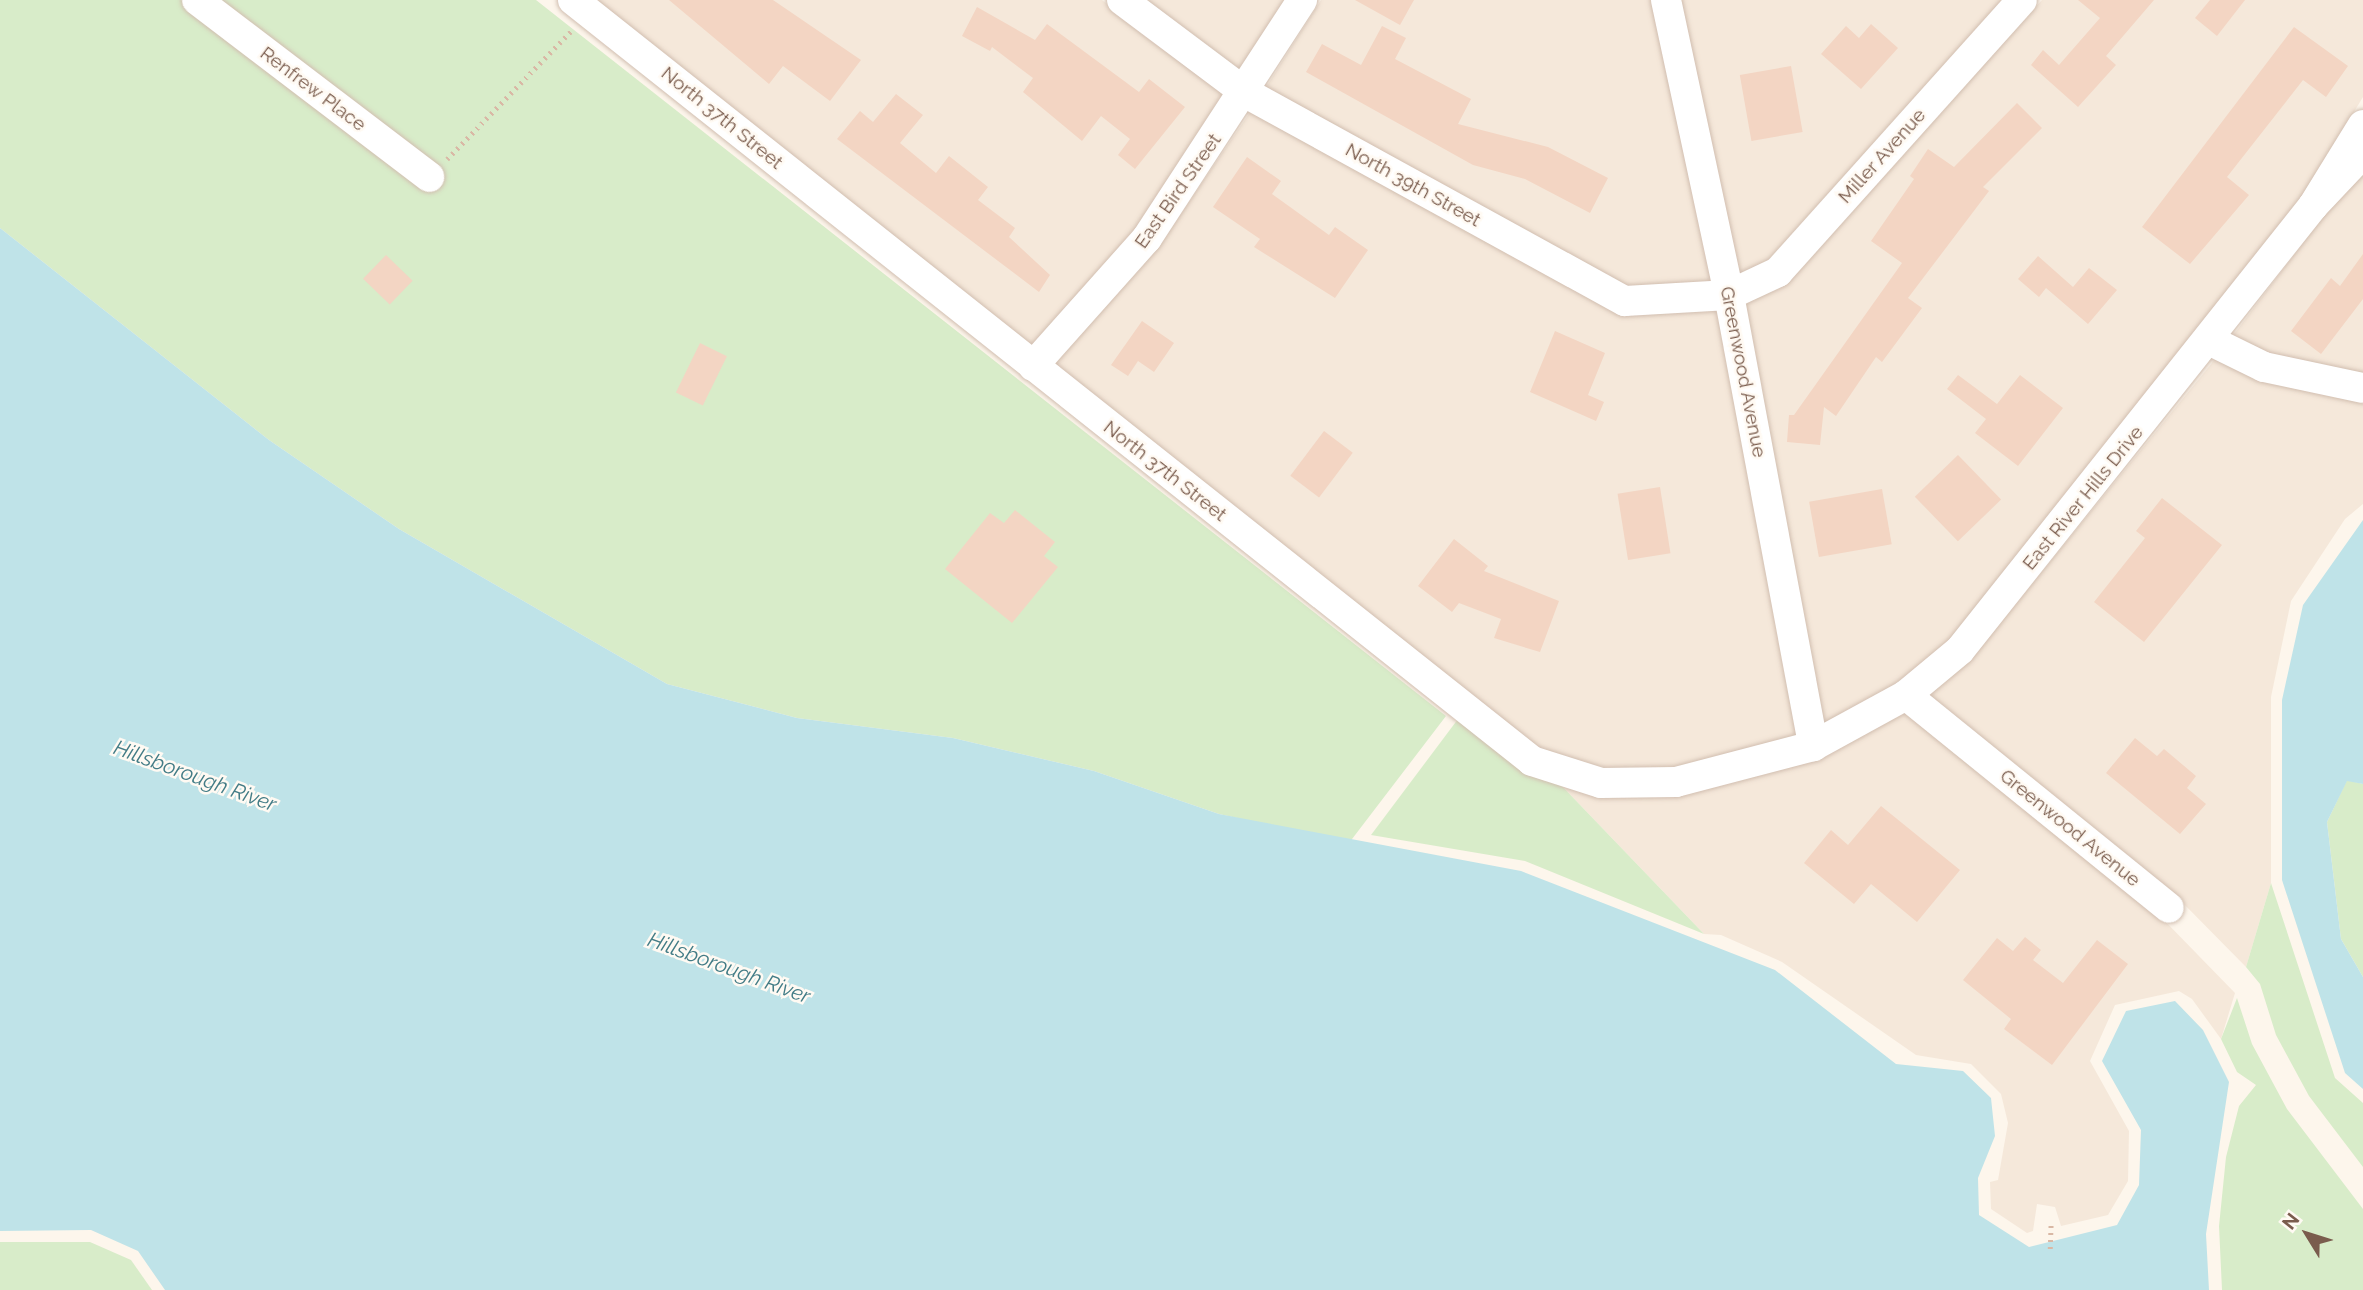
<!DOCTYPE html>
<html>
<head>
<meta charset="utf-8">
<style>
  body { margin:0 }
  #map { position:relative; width:2363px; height:1290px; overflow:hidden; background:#fdf6ec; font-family:Raleway,sans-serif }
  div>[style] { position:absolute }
  .residential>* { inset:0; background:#f5e8da }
  .green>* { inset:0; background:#d8ecc9 }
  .water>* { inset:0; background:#bfe3e8 }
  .building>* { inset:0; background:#f3d5c3; transform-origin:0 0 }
  .path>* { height:4.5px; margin-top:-2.25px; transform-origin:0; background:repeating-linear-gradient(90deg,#d9b8a5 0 2px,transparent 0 7px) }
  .roads { filter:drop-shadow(0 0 2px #d1beb0) drop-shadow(0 0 2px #d1beb0) }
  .minor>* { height:30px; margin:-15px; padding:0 15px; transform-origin:15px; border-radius:15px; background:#fff }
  span { translate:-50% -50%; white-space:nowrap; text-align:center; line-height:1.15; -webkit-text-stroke:5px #fffaf3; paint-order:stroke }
  .street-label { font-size:19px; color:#7a5c4d }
  .water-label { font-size:21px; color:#437c86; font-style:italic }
  .north { position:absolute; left:2272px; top:1199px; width:70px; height:70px; -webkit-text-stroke:5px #fffaf3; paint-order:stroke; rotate:308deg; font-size:19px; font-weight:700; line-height:28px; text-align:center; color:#7a5c4d }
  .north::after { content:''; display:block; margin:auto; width:24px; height:32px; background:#7a5c4d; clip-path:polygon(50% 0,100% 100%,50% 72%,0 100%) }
</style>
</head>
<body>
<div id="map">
  <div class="residential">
    <div style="clip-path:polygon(596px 0,1102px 0,1228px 95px,1136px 229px,1031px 348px)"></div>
    <div style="clip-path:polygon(1144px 0,1284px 0,1241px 73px)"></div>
    <div style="clip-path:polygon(1321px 0,1652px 0,1712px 283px,1626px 287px,1265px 89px)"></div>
    <div style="clip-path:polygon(1679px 0,2003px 0,1768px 260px,1738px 275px)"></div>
    <div style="clip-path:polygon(2042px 0,2363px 0,2363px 97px,2302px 198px,1950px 640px,1896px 685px,1823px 724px,1744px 304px,1789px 281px)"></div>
    <div style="clip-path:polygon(1251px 111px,1619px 312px,1718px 309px,1797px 735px,1673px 769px,1601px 770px,1537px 749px,1053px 366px,1159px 246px)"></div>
    <div style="clip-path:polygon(2363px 174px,2363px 375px,2267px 355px,2232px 337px,2324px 215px)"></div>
    <div style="clip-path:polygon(2216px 358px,2363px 402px,2363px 504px,2345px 519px,2291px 601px,2271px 697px,2271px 883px,2246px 967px,2178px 898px,1927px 696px,1971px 659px)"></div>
    <div style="clip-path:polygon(1905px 711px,2161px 917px,2235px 993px,2221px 1039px,2192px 999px,2179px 991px,2115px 1005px,2090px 1061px,2129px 1131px,2128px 1181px,2108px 1215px,2061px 1226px,2055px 1207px,2037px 1204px,2033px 1231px,2027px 1233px,1991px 1209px,1990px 1182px,1998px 1180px,2008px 1123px,2001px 1094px,1971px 1064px,1916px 1055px,1782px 962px,1721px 935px,1704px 934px,1559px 783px,1809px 763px)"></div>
  </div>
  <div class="green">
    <div style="clip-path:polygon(0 0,536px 0,1446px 716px,1349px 843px,1219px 814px,1094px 771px,953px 738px,797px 718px,667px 684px,399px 529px,269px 440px,0 228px)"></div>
    <div style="clip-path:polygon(1458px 719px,1559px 783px,1704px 934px,1525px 861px,1371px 835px)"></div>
    <div style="clip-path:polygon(2347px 780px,2363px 784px,2363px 977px,2341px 939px,2327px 822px)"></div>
    <div style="clip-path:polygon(2271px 883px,2335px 1078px,2363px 1103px,2363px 1167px,2309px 1096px,2276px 1035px,2260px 984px,2246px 967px)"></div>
    <div style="clip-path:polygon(2237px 998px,2252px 1044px,2287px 1109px,2363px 1209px,2363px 1290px,2222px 1290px,2219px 1226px,2226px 1157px,2239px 1106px,2256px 1085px,2237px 1072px,2221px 1039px)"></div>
    <div style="clip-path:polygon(0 1242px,90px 1242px,131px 1260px,152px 1290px,0 1290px)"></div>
  </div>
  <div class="water">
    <div style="clip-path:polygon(0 228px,269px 440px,399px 529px,667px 684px,797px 718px,953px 738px,1094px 771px,1219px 814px,1521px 871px,1775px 970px,1896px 1064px,1963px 1071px,1991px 1098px,1995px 1136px,1978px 1178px,1979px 1215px,2029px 1247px,2117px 1225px,2139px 1185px,2141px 1130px,2102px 1061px,2126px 1011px,2175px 1001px,2203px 1030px,2229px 1082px,2206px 1234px,2209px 1290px,165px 1290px,138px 1251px,91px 1230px,0 1231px)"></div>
    <div style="clip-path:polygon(2363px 520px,2363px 784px,2347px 781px,2327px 822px,2341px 939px,2363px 977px,2363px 1089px,2345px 1073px,2282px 880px,2282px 700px,2303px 605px)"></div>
  </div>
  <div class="building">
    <div style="clip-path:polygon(669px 0,773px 0,861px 60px,830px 101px,783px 66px,769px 84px)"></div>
    <div style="clip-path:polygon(1355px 0,1414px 0,1400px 25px)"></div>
    <div style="clip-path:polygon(2078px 0,2154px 0,2106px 56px,2116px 65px,2078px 107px,2031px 65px,2043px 50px,2059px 65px,2100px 18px)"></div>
    <div style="clip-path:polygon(2210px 0,2245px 0,2217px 36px,2195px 18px)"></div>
    <div style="clip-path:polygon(977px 7px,1035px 40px,1047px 24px,1139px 92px,1149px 79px,1185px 107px,1135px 169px,1118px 155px,1130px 139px,1101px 116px,1082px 141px,1023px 92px,1033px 78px,992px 47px,990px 51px,962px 36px)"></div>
    <div style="clip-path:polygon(1871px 24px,1898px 48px,1861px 89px,1821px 54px,1846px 26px,1859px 38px)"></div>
    <div style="clip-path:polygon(1382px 26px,1406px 38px,1395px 59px,1471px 99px,1458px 124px,1548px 147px,1608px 178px,1590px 213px,1525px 179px,1473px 165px,1306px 72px,1322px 44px,1361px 65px)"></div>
    <div style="clip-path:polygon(2294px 27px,2348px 66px,2326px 97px,2303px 80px,2227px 177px,2249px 195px,2190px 264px,2142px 227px)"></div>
    <div style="left:1791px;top:66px;width:67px;height:52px;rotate:80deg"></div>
    <div style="clip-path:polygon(896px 94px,923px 115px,900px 143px,936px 173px,949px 156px,988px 187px,978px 200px,1015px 228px,1009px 237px,1050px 275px,1039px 292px,837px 139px,860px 111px,873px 122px)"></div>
    <div style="clip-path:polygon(2017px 103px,2042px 128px,1983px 187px,1989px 191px,1908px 298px,1922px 308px,1882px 362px,1876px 357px,1836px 416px,1824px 407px,1820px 445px,1787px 442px,1789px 415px,1794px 415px,1902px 263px,1871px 241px,1914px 179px,1910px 176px,1928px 149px,1954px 167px)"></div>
    <div style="clip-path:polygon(1247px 157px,1281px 181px,1272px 194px,1329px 235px,1335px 227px,1368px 250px,1335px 298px,1254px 247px,1260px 239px,1213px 207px)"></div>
    <div style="clip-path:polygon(2363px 254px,2363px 299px,2321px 354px,2291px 331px,2331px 278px,2340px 286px)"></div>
    <div style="left:386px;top:255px;width:37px;height:33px;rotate:44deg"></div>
    <div style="clip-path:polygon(2038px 256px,2073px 287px,2089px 268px,2117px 290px,2088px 324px,2046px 288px,2039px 297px,2018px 279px)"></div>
    <div style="clip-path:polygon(1142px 321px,1174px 343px,1154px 372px,1138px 361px,1128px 376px,1111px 365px)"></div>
    <div style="clip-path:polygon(1555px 331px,1605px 353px,1588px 395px,1604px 402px,1596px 421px,1530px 392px)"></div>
    <div style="left:700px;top:343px;width:30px;height:55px;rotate:26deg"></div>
    <div style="clip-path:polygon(1958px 375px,1997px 404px,2020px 375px,2063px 408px,2018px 466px,1975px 433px,1986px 419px,1947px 389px)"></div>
    <div style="left:1324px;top:431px;width:36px;height:56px;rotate:37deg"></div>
    <div style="left:1958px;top:455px;width:62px;height:60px;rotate:46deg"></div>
    <div style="left:1660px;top:487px;width:67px;height:43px;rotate:81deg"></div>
    <div style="left:1882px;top:489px;width:56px;height:74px;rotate:80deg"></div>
    <div style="clip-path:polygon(2162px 498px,2222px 545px,2144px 642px,2094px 602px,2145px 538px,2136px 531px)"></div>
    <div style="clip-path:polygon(1015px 510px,1055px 542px,1044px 556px,1058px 567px,1012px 623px,945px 569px,990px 513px,1004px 523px)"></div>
    <div style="clip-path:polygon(1454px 539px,1488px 566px,1484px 571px,1559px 601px,1540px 652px,1494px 638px,1501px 619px,1459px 603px,1452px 612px,1418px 586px)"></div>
    <div style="clip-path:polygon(2135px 738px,2157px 756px,2164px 749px,2196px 776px,2187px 788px,2206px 804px,2180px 834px,2106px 773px)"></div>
    <div style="clip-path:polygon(1881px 806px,1960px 870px,1917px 922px,1871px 884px,1854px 904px,1804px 863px,1831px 830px,1848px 845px)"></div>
    <div style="clip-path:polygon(2025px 937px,2041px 950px,2033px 960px,2063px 983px,2097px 940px,2128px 964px,2052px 1065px,2004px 1029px,2011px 1019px,1963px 980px,1997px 938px,2013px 951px)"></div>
  </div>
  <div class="path">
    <div style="left:447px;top:159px;width:180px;rotate:-45.9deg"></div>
    <div style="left:2050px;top:1249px;width:28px;rotate:-88deg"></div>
  </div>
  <div class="roads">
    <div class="minor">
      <div style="left:197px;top:0;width:292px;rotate:37.3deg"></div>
      <div style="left:573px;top:0;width:1224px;rotate:38.43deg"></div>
      <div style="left:1532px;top:761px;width:72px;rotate:17.7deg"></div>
      <div style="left:1601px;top:783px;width:75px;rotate:-0.8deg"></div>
      <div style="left:1676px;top:782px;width:142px;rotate:-14.7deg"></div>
      <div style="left:1813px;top:746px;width:106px;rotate:-28.7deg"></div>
      <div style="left:1906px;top:695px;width:70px;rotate:-39.8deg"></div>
      <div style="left:1960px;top:650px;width:567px;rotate:-51.51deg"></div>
      <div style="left:1122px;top:0;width:155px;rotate:36.9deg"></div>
      <div style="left:1246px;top:93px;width:432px;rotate:28.8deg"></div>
      <div style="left:1625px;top:301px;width:104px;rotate:-3.3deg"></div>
      <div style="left:1729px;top:295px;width:54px;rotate:-25.1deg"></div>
      <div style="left:1778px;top:272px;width:365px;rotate:-48.1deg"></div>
      <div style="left:1666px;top:0;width:302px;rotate:77.9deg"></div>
      <div style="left:1729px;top:295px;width:459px;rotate:79.4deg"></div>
      <div style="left:2363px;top:125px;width:95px;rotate:121.7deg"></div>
      <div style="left:2313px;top:206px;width:73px;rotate:-46.7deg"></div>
      <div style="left:2211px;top:341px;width:59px;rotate:26.1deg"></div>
      <div style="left:2264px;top:367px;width:101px;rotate:12deg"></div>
      <div style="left:1033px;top:366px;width:171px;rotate:-48.3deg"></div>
      <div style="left:1147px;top:238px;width:284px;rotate:-56.9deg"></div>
      <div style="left:1906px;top:695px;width:338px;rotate:39deg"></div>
    </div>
  </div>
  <div class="street-label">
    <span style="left:313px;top:89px;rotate:37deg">Renfrew Place</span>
    <span style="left:722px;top:118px;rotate:39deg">North 37th Street</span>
    <span style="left:1882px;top:156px;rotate:-48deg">Miller Avenue</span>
    <span style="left:1413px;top:185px;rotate:29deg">North 39th Street</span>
    <span style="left:1178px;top:191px;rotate:-55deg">East Bird Street</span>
    <span style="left:1743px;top:372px;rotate:79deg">Greenwood Avenue</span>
    <span style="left:1165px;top:471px;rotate:38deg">North 37th Street</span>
    <span style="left:2083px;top:498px;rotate:-51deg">East River Hills Drive</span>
    <span style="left:2070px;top:828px;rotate:39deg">Greenwood Avenue</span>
  </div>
  <div class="water-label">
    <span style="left:195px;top:776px;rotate:20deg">Hillsborough River</span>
    <span style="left:729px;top:968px;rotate:20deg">Hillsborough River</span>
  </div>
  <div class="north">N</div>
</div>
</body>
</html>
